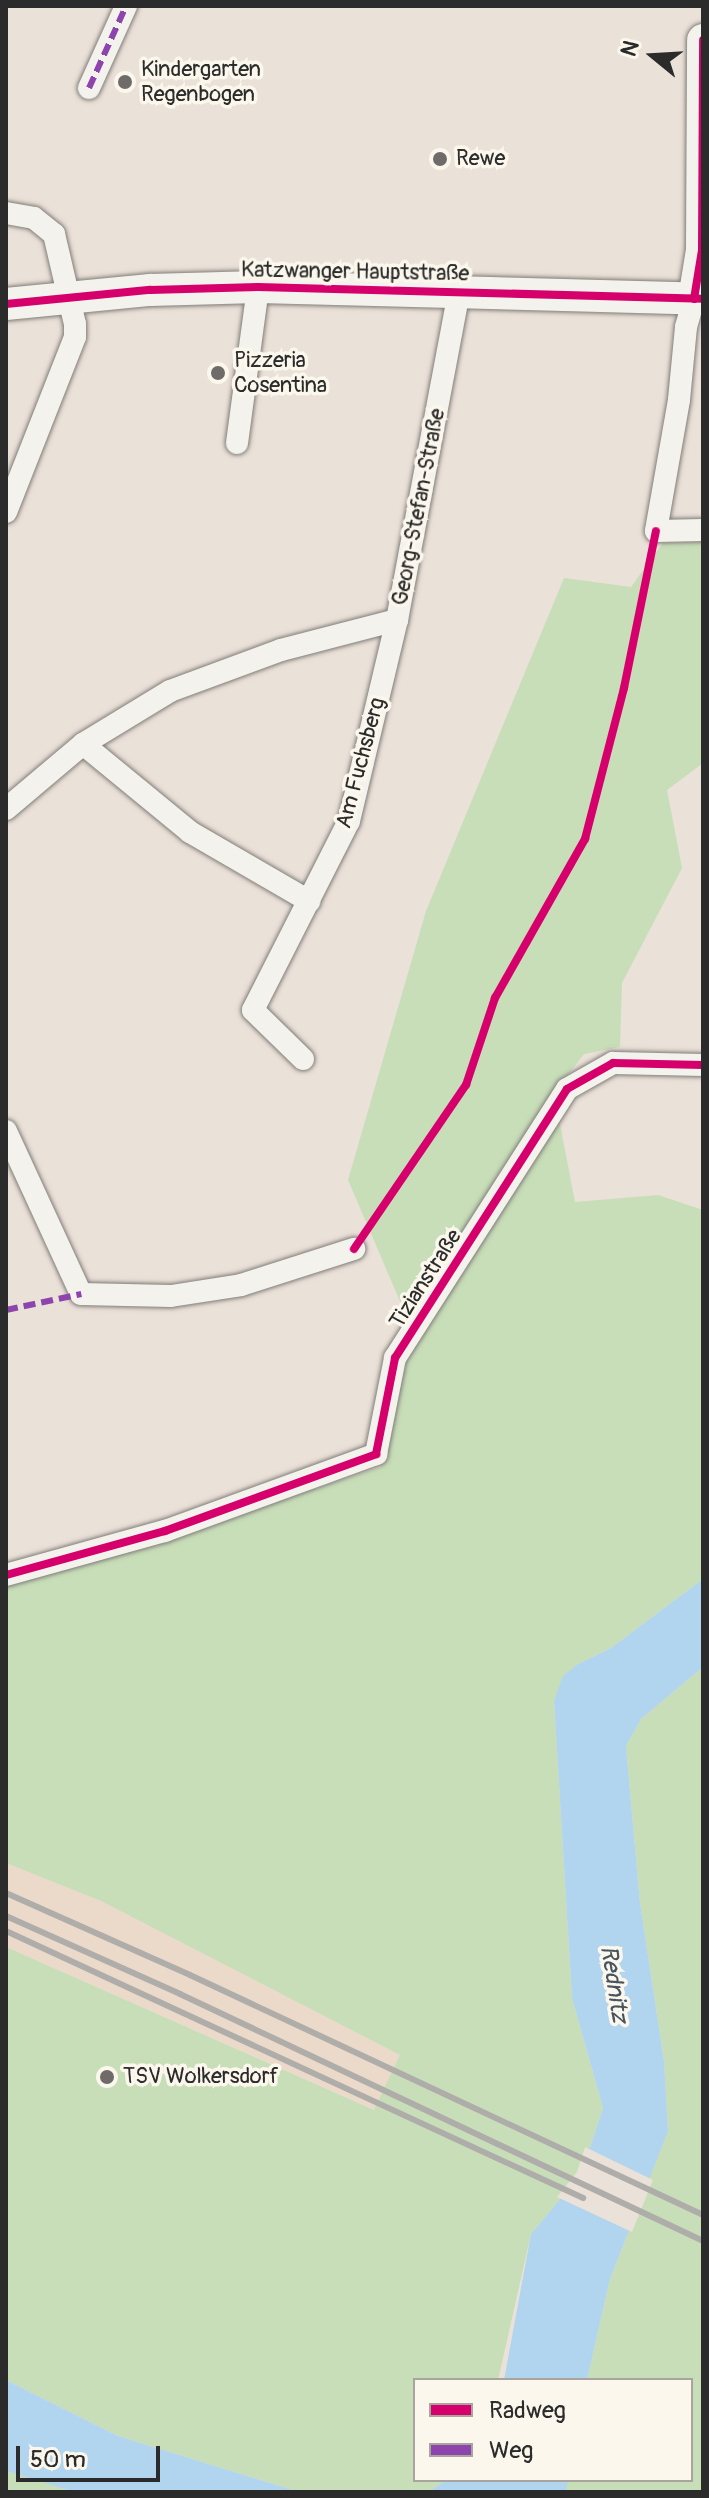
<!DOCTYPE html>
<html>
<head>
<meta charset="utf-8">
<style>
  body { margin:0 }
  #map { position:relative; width:709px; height:2498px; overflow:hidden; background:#eae1d8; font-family:Pangolin,sans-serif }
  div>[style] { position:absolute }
  .built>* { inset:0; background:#ebd9c9 }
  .green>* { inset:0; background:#c7deb8 }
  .water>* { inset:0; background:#b1d5ee }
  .pier>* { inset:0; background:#eae1d8 }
  .roads { filter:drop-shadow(0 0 2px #817d79) drop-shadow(0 0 2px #817d79) }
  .street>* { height:22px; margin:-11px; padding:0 11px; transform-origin:11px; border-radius:11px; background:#f4f2ed }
  .secondary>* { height:32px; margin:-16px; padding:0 16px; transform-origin:16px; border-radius:16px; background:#f4f2ed }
  .rail>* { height:6px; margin:-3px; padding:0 3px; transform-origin:3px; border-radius:3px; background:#afadaa }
  .quiet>* { height:6px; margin-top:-3px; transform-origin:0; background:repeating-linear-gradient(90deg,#8e44ad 0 12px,transparent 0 18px) }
  .cycleway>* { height:8px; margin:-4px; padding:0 4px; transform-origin:4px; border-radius:4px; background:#d6006c }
  .dots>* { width:22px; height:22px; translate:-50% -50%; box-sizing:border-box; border:4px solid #fbf7ec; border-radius:50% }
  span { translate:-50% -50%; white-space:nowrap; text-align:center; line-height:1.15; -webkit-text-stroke:7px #fbf7ec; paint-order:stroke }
  .poi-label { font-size:22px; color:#2b2b2b }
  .left { translate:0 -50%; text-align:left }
  .street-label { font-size:22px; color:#2b2b2b }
  .water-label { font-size:24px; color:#46545e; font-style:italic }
  .frame { position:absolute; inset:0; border:8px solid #2b2b2b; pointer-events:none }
  .legend { position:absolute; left:413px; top:2378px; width:280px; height:104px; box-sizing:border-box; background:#fbf7ec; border:2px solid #a8a59f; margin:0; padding:10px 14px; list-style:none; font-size:24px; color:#2b2b2b }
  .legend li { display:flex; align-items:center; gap:16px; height:40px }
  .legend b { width:40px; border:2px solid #a8a59f }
  .north { position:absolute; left:613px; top:16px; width:80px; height:80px; -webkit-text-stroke:6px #fbf7ec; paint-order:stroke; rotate:288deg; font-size:22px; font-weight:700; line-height:32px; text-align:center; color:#2b2b2b }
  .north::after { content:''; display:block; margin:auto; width:28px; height:36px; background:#2b2b2b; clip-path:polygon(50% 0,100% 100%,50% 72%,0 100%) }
  .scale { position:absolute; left:16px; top:2446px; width:144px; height:36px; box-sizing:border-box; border:4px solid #2b2b2b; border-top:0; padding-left:10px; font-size:24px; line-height:28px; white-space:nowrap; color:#2b2b2b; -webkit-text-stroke:6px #fbf7ec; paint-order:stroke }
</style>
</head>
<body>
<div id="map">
  <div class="built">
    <div style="clip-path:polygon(6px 1863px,101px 1901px,400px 2055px,375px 2110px,6px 1947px)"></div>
  </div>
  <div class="green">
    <div style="clip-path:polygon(703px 542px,703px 763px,667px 790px,682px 868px,622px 983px,620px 1047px,584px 1054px,554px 1093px,575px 1202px,658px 1195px,703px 1210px,703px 1579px,611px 1648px,578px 1664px,554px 1701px,572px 1998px,603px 2108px,581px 2174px,531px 2234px,498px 2380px,415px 2380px,415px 2480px,446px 2480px,428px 2492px,299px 2492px,118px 2436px,6px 2380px,6px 1947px,374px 2110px,400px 2055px,101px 1901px,6px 1863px,6px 1582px,169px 1537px,381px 1467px,402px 1306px,348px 1180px,426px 911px,564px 578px,631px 587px,663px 543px)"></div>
    <div style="clip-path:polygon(703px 1667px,703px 2492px,562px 2492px,564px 2480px,691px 2480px,691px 2380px,587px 2380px,610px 2279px,668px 2130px,664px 2061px,640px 1903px,626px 1746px,641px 1719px)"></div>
    <div style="clip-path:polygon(6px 2471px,57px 2486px,75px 2492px,6px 2492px)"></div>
  </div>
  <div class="water">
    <div style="clip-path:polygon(703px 1579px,703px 1667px,641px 1719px,626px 1746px,640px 1903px,664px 2061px,668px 2131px,610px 2279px,587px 2380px,504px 2380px,531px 2234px,581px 2174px,603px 2108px,572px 1998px,554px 1701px,563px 1676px,578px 1664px,611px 1648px)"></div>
    <div style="clip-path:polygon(6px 2380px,118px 2436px,299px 2492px,75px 2492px,6px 2471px)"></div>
    <div style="clip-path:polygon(446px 2480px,568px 2480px,566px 2492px,428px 2492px)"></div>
  </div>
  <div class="pier">
    <div style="clip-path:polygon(585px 2147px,653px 2180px,632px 2232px,557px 2197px,577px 2172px)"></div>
  </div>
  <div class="roads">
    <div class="street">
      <div style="left:89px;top:88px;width:90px;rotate:-65.7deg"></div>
      <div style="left:6px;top:213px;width:28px;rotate:10deg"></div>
      <div style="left:34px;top:218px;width:26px;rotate:39deg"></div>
      <div style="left:54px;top:234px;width:92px;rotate:76.9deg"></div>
      <div style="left:75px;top:324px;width:13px;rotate:90deg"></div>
      <div style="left:75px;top:337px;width:188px;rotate:111.5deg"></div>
      <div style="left:694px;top:299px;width:29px;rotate:106deg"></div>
      <div style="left:686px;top:327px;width:73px;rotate:95.5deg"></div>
      <div style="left:679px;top:400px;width:133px;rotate:100deg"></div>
      <div style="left:656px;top:531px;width:47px;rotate:-1.2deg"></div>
      <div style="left:237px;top:443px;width:157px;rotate:-82.3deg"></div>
      <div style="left:83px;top:744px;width:139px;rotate:39.4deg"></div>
      <div style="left:190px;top:832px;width:138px;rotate:30.1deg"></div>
      <div style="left:6px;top:809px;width:101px;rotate:-40.2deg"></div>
      <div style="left:83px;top:744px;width:102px;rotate:-31.3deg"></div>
      <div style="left:170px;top:691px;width:118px;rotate:-20.3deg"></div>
      <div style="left:281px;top:650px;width:120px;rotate:-14.5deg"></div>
      <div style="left:397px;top:620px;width:334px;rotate:-79.3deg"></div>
      <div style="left:303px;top:1059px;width:70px;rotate:-135.6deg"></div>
      <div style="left:253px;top:1010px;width:212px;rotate:-63.1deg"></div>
      <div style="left:349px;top:821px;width:207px;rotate:-76.6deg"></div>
      <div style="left:6px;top:1131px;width:179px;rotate:65.3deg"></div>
      <div style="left:81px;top:1294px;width:90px;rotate:1.3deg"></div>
      <div style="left:171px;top:1296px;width:71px;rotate:-8.9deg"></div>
      <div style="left:241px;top:1285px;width:119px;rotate:-17.7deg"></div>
      <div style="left:6px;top:1575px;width:165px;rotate:-15.5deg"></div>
      <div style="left:165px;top:1531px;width:225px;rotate:-20deg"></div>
      <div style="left:376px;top:1454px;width:98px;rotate:-78.8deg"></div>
      <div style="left:395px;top:1358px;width:319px;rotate:-57.4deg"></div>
      <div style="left:567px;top:1089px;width:53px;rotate:-29.5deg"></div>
      <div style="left:613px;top:1063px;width:90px;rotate:1.3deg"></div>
    </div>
    <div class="secondary">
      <div style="left:694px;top:299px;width:50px;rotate:-80.7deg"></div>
      <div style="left:702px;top:250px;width:210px;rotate:-89.7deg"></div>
      <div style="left:6px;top:304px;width:145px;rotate:-5.6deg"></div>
      <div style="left:150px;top:290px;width:108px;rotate:-1.6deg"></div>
      <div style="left:258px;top:287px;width:445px;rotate:1.5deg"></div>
    </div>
  </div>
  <div class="rail">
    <div style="left:6px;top:1893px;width:201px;rotate:24deg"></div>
    <div style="left:190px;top:1975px;width:566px;rotate:25.07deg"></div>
    <div style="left:6px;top:1916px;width:191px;rotate:24.1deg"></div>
    <div style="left:180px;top:1994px;width:578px;rotate:25.28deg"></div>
    <div style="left:6px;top:1931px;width:636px;rotate:24.83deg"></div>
  </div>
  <div class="quiet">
    <div style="left:89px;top:88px;width:90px;rotate:-65.7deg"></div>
    <div style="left:6px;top:1310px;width:77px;rotate:-12deg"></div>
  </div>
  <div class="cycleway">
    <div style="left:694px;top:299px;width:50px;rotate:-80.7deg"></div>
    <div style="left:702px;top:250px;width:210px;rotate:-89.7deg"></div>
    <div style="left:6px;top:304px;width:145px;rotate:-5.6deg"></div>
    <div style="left:150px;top:290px;width:108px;rotate:-1.6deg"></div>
    <div style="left:258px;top:287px;width:445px;rotate:1.5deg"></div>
    <div style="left:354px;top:1249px;width:199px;rotate:-55.7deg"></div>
    <div style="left:466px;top:1085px;width:92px;rotate:-71.6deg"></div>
    <div style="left:495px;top:998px;width:183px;rotate:-60.5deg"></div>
    <div style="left:585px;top:839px;width:156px;rotate:-75.5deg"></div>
    <div style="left:624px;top:688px;width:160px;rotate:-78.5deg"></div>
    <div style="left:6px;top:1575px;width:165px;rotate:-15.5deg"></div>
    <div style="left:165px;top:1531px;width:225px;rotate:-20deg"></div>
    <div style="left:376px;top:1454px;width:98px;rotate:-78.8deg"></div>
    <div style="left:395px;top:1358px;width:319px;rotate:-57.4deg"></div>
    <div style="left:567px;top:1089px;width:53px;rotate:-29.5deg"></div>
    <div style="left:613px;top:1063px;width:90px;rotate:1.3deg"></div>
  </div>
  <div class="dots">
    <div style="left:125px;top:82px;background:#6e6b68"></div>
    <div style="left:440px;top:159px;background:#6e6b68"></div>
    <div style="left:218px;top:373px;background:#6e6b68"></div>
    <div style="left:107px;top:2077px;background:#6e6b68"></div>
  </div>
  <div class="poi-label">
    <span class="left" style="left:141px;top:82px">Kindergarten<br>Regenbogen</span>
    <span class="left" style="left:456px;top:159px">Rewe</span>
    <span class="left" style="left:234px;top:373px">Pizzeria<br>Cosentina</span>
    <span class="left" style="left:123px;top:2077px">TSV Wolkersdorf</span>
  </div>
  <div class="street-label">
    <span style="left:355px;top:272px;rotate:1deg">Katzwanger Hauptstraße</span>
    <span style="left:419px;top:507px;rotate:-79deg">Georg-Stefan-Straße</span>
    <span style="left:361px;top:763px;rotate:-75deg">Am Fuchsberg</span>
    <span style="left:426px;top:1279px;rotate:-57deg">Tizianstraße</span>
  </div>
  <div class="water-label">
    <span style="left:614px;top:1984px;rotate:81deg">Rednitz</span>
  </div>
  <div class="frame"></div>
  <ul class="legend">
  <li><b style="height:10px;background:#d6006c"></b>Radweg</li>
  <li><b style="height:10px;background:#8e44ad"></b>Weg</li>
  </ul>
  <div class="north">N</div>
  <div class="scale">50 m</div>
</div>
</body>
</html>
